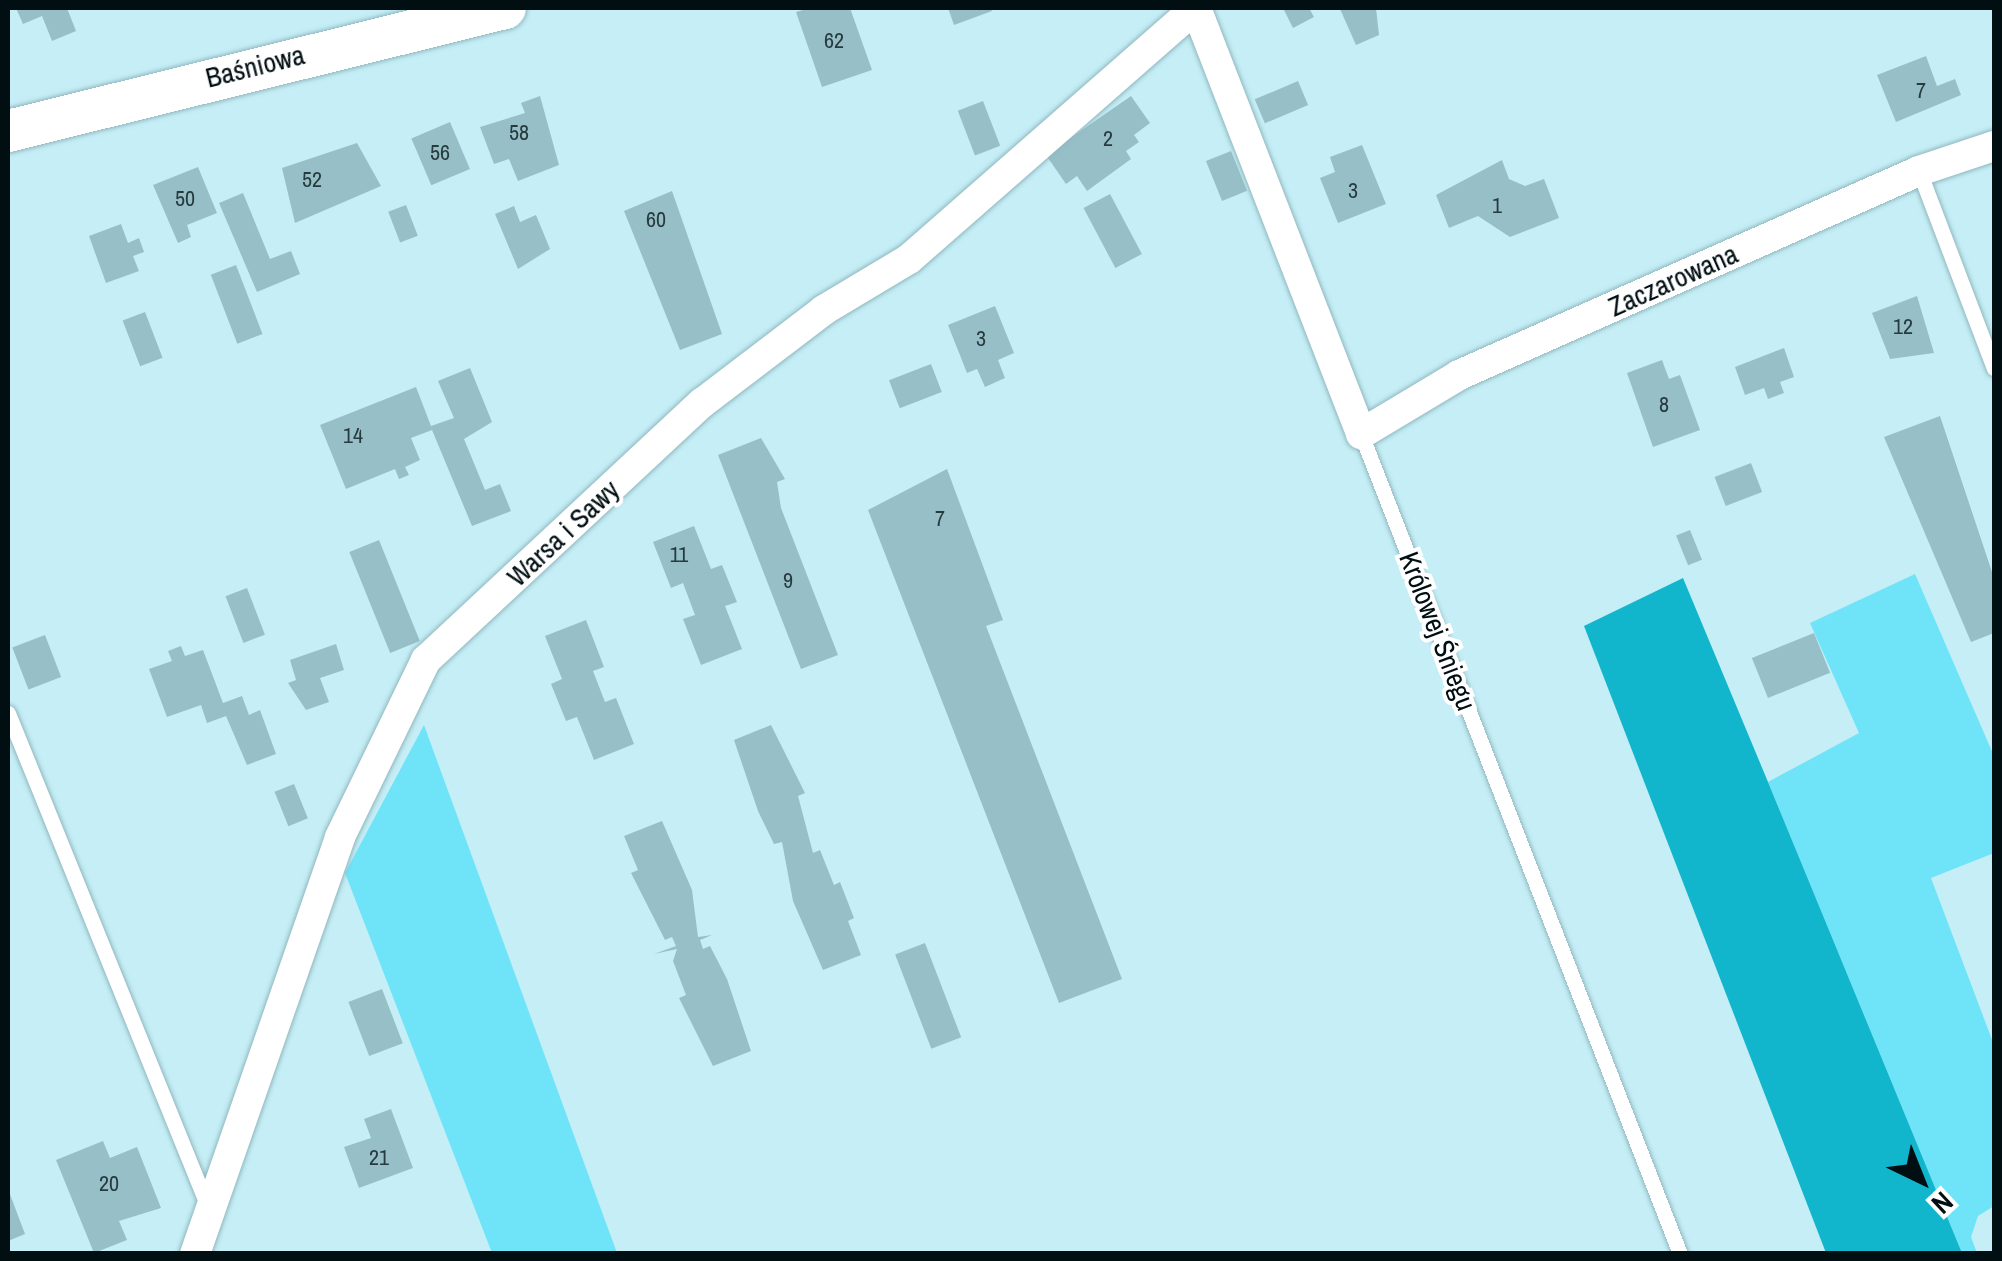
<!DOCTYPE html>
<html>
<head>
<meta charset="utf-8">
<style>
  body { margin:0 }
  #map { position:relative; width:2002px; height:1261px; overflow:hidden; background:#c5eef6; font-family:"Archivo Narrow",sans-serif }
  div>[style] { position:absolute }
  .green>* { inset:0; background:#6fe4f8 }
  .forest>* { inset:0; background:#12b6cc }
  .building>* { inset:0; background:#97bfc7; transform-origin:0 0 }
  .roads { filter:drop-shadow(0 0 2px #90b7bf) drop-shadow(0 0 2px #90b7bf) }
  .lane>* { height:15px; margin:-7.5px; padding:0 7.5px; transform-origin:7.5px; border-radius:7.5px; background:#fff }
  .street>* { height:30px; margin:-15px; padding:0 15px; transform-origin:15px; border-radius:15px; background:#fff }
  .secondary>* { height:42px; margin:-21px; padding:0 21px; transform-origin:21px; border-radius:21px; background:#fff }
  span { translate:-50% -50%; white-space:nowrap; text-align:center; line-height:1.15; -webkit-text-stroke:8px #fff; paint-order:stroke }
  .number-label { font-size:22px; color:#273b3f }
  .number-label span { -webkit-text-stroke-width:0 }
  .street-label { font-size:28px; color:#020f12 }
  .frame { position:absolute; inset:0; border:10px solid #020f12; pointer-events:none }
  .north { position:absolute; left:1872px; top:1131px; width:100px; height:100px; -webkit-text-stroke:8px #fff; paint-order:stroke; rotate:137deg; font-size:28px; font-weight:700; line-height:40px; text-align:center; color:#020f12 }
  .north::after { content:''; display:block; margin:auto; width:35px; height:45px; background:#020f12; clip-path:polygon(50% 0,100% 100%,50% 72%,0 100%) }
</style>
</head>
<body>
<div id="map">
  <div class="green">
    <div style="clip-path:polygon(1915px 574px,1994px 756px,1994px 853px,1931px 878px,1994px 1045px,1994px 1206px,1978px 1216px,1971px 1237px,1977px 1253px,1962px 1253px,1768px 782px,1859px 733px,1810px 623px)"></div>
    <div style="clip-path:polygon(424px 725px,617px 1253px,492px 1253px,345px 873px)"></div>
  </div>
  <div class="forest">
    <div style="clip-path:polygon(1683px 578px,1768px 782px,1962px 1253px,1826px 1253px,1584px 626px)"></div>
  </div>
  <div class="building">
    <div style="clip-path:polygon(16px 8px,67px 8px,76px 31px,52px 41px,42px 16px,23px 24px)"></div>
    <div style="clip-path:polygon(810px 8px,850px 8px,872px 70px,822px 87px,796px 12px)"></div>
    <div style="clip-path:polygon(948px 8px,990px 8px,992px 11px,954px 25px)"></div>
    <div style="clip-path:polygon(1283px 8px,1309px 8px,1314px 17px,1293px 28px)"></div>
    <div style="clip-path:polygon(1376px 8px,1379px 35px,1356px 45px,1340px 9px)"></div>
    <div style="clip-path:polygon(1926px 56px,1937px 86px,1955px 79px,1961px 95px,1896px 122px,1877px 75px)"></div>
    <div style="left:1298px;top:81px;width:26px;height:47px;rotate:67deg"></div>
    <div style="clip-path:polygon(540px 96px,559px 165px,518px 181px,509px 159px,494px 164px,480px 127px,525px 113px,521px 103px)"></div>
    <div style="clip-path:polygon(1131px 96px,1150px 123px,1134px 135px,1139px 142px,1126px 151px,1131px 159px,1087px 191px,1077px 176px,1066px 184px,1046px 155px)"></div>
    <div style="left:983px;top:101px;width:48px;height:27px;rotate:69deg"></div>
    <div style="left:450px;top:122px;width:51px;height:42px;rotate:67deg"></div>
    <div style="clip-path:polygon(357px 143px,381px 186px,295px 223px,282px 168px)"></div>
    <div style="clip-path:polygon(1362px 145px,1386px 204px,1338px 223px,1320px 178px,1335px 172px,1330px 157px)"></div>
    <div style="left:1231px;top:151px;width:43px;height:27px;rotate:68deg"></div>
    <div style="clip-path:polygon(1502px 160px,1509px 179px,1525px 186px,1544px 179px,1559px 218px,1510px 237px,1478px 216px,1449px 228px,1436px 195px)"></div>
    <div style="clip-path:polygon(198px 167px,217px 213px,187px 225px,191px 237px,178px 243px,153px 185px)"></div>
    <div style="clip-path:polygon(672px 191px,722px 334px,680px 350px,624px 211px)"></div>
    <div style="clip-path:polygon(243px 193px,270px 259px,291px 251px,300px 274px,257px 292px,219px 203px)"></div>
    <div style="left:1110px;top:194px;width:68px;height:30px;rotate:62deg"></div>
    <div style="left:406px;top:205px;width:33px;height:19px;rotate:69deg"></div>
    <div style="clip-path:polygon(514px 206px,520px 222px,536px 215px,550px 249px,518px 269px,495px 214px)"></div>
    <div style="clip-path:polygon(121px 224px,128px 243px,139px 238px,144px 252px,133px 256px,139px 271px,106px 283px,89px 236px)"></div>
    <div style="left:236px;top:265px;width:74px;height:27px;rotate:69deg"></div>
    <div style="clip-path:polygon(1917px 296px,1934px 353px,1890px 359px,1872px 313px)"></div>
    <div style="clip-path:polygon(995px 306px,1014px 353px,998px 360px,1005px 378px,985px 387px,977px 369px,967px 373px,948px 325px)"></div>
    <div style="left:145px;top:312px;width:49px;height:24px;rotate:69deg"></div>
    <div style="clip-path:polygon(1784px 348px,1794px 377px,1780px 382px,1784px 393px,1768px 399px,1764px 388px,1745px 395px,1735px 367px)"></div>
    <div style="clip-path:polygon(1662px 360px,1669px 379px,1680px 375px,1700px 430px,1653px 447px,1627px 373px)"></div>
    <div style="left:931px;top:364px;width:30px;height:45px;rotate:69deg"></div>
    <div style="clip-path:polygon(470px 368px,492px 422px,464px 439px,485px 490px,500px 484px,511px 511px,472px 526px,432px 430px,411px 438px,420px 460px,405px 467px,409px 475px,399px 479px,395px 469px,346px 489px,320px 425px,416px 387px,431px 426px,454px 418px,438px 381px)"></div>
    <div style="clip-path:polygon(1940px 416px,1994px 578px,1994px 633px,1971px 642px,1884px 437px)"></div>
    <div style="clip-path:polygon(761px 438px,785px 479px,777px 482px,781px 508px,838px 655px,801px 669px,718px 455px)"></div>
    <div style="left:1751px;top:463px;width:31px;height:39px;rotate:69deg"></div>
    <div style="clip-path:polygon(947px 469px,1003px 620px,986px 626px,1122px 979px,1059px 1003px,868px 510px)"></div>
    <div style="clip-path:polygon(694px 526px,711px 569px,722px 565px,737px 602px,725px 606px,742px 649px,701px 665px,683px 619px,695px 615px,683px 583px,671px 588px,653px 542px)"></div>
    <div style="left:1690px;top:530px;width:32px;height:15px;rotate:68deg"></div>
    <div style="left:379px;top:540px;width:109px;height:32px;rotate:68deg"></div>
    <div style="left:247px;top:588px;width:50px;height:23px;rotate:69deg"></div>
    <div style="clip-path:polygon(586px 620px,604px 667px,593px 671px,605px 702px,616px 698px,634px 744px,594px 760px,577px 717px,566px 721px,551px 684px,562px 679px,545px 636px)"></div>
    <div style="left:1814px;top:633px;width:43px;height:67px;rotate:68deg"></div>
    <div style="left:45px;top:635px;width:45px;height:35px;rotate:69deg"></div>
    <div style="clip-path:polygon(336px 644px,344px 670px,320px 678px,329px 702px,306px 710px,288px 683px,296px 680px,290px 660px)"></div>
    <div style="clip-path:polygon(181px 646px,185px 656px,203px 650px,223px 703px,242px 696px,249px 715px,260px 710px,276px 754px,247px 765px,226px 716px,207px 723px,201px 705px,167px 717px,149px 669px,172px 661px,168px 651px)"></div>
    <div style="clip-path:polygon(771px 725px,805px 793px,798px 796px,813px 853px,820px 850px,834px 885px,840px 882px,854px 918px,848px 921px,861px 955px,823px 970px,793px 901px,782px 842px,774px 844px,758px 811px,734px 740px)"></div>
    <div style="left:294px;top:784px;width:37px;height:21px;rotate:68deg"></div>
    <div style="clip-path:polygon(662px 821px,692px 890px,698px 937px,712px 935px,700px 940px,703px 949px,710px 946px,727px 979px,751px 1051px,713px 1066px,679px 998px,686px 995px,673px 961px,677px 949px,654px 954px,676px 946px,672px 937px,665px 940px,631px 873px,638px 870px,624px 836px)"></div>
    <div style="left:925px;top:943px;width:101px;height:32px;rotate:69deg"></div>
    <div style="left:382px;top:989px;width:58px;height:36px;rotate:69deg"></div>
    <div style="clip-path:polygon(391px 1109px,413px 1168px,359px 1188px,344px 1147px,371px 1138px,364px 1119px)"></div>
    <div style="clip-path:polygon(103px 1141px,110px 1158px,137px 1147px,161px 1208px,119px 1221px,127px 1240px,94px 1253px,56px 1160px)"></div>
    <div style="clip-path:polygon(8px 1189px,25px 1234px,8px 1241px)"></div>
  </div>
  <div class="roads">
    <div class="lane">
      <div style="left:1919px;top:171px;width:211px;rotate:69.2deg"></div>
      <div style="left:1361px;top:434px;width:880px;rotate:68.74deg"></div>
      <div style="left:8px;top:713px;width:533px;rotate:67.96deg"></div>
    </div>
    <div class="street">
      <div style="left:1196px;top:8px;width:457px;rotate:68.8deg"></div>
      <div style="left:1361px;top:434px;width:114px;rotate:-31deg"></div>
      <div style="left:1459px;top:375px;width:503px;rotate:-23.92deg"></div>
      <div style="left:1919px;top:171px;width:79px;rotate:-18.4deg"></div>
      <div style="left:195px;top:1254px;width:441px;rotate:-70.8deg"></div>
      <div style="left:340px;top:837px;width:197px;rotate:-64.1deg"></div>
      <div style="left:426px;top:660px;width:377px;rotate:-43deg"></div>
      <div style="left:702px;top:403px;width:153px;rotate:-37.3deg"></div>
      <div style="left:824px;top:310px;width:99px;rotate:-31deg"></div>
      <div style="left:909px;top:259px;width:381px;rotate:-41.2deg"></div>
    </div>
    <div class="secondary">
      <div style="left:8px;top:131px;width:512px;rotate:-13.9deg"></div>
    </div>
  </div>
  <div class="number-label">
    <span style="left:834px;top:41px">62</span>
    <span style="left:1921px;top:91px">7</span>
    <span style="left:519px;top:133px">58</span>
    <span style="left:1108px;top:139px">2</span>
    <span style="left:440px;top:153px">56</span>
    <span style="left:312px;top:180px">52</span>
    <span style="left:1353px;top:191px">3</span>
    <span style="left:185px;top:199px">50</span>
    <span style="left:1497px;top:206px">1</span>
    <span style="left:656px;top:220px">60</span>
    <span style="left:1903px;top:327px">12</span>
    <span style="left:981px;top:339px">3</span>
    <span style="left:1664px;top:405px">8</span>
    <span style="left:353px;top:436px">14</span>
    <span style="left:940px;top:519px">7</span>
    <span style="left:679px;top:555px">11</span>
    <span style="left:788px;top:581px">9</span>
    <span style="left:379px;top:1158px">21</span>
    <span style="left:109px;top:1184px">20</span>
  </div>
  <div class="street-label">
    <span style="left:255px;top:66px;rotate:-14deg">Baśniowa</span>
    <span style="left:1673px;top:280px;rotate:-24deg">Zaczarowana</span>
    <span style="left:563px;top:533px;rotate:-43deg">Warsa i Sawy</span>
    <span style="left:1438px;top:631px;rotate:69deg">Królowej Śniegu</span>
  </div>
  <div class="frame"></div>
  <div class="north">N</div>
</div>
</body>
</html>
